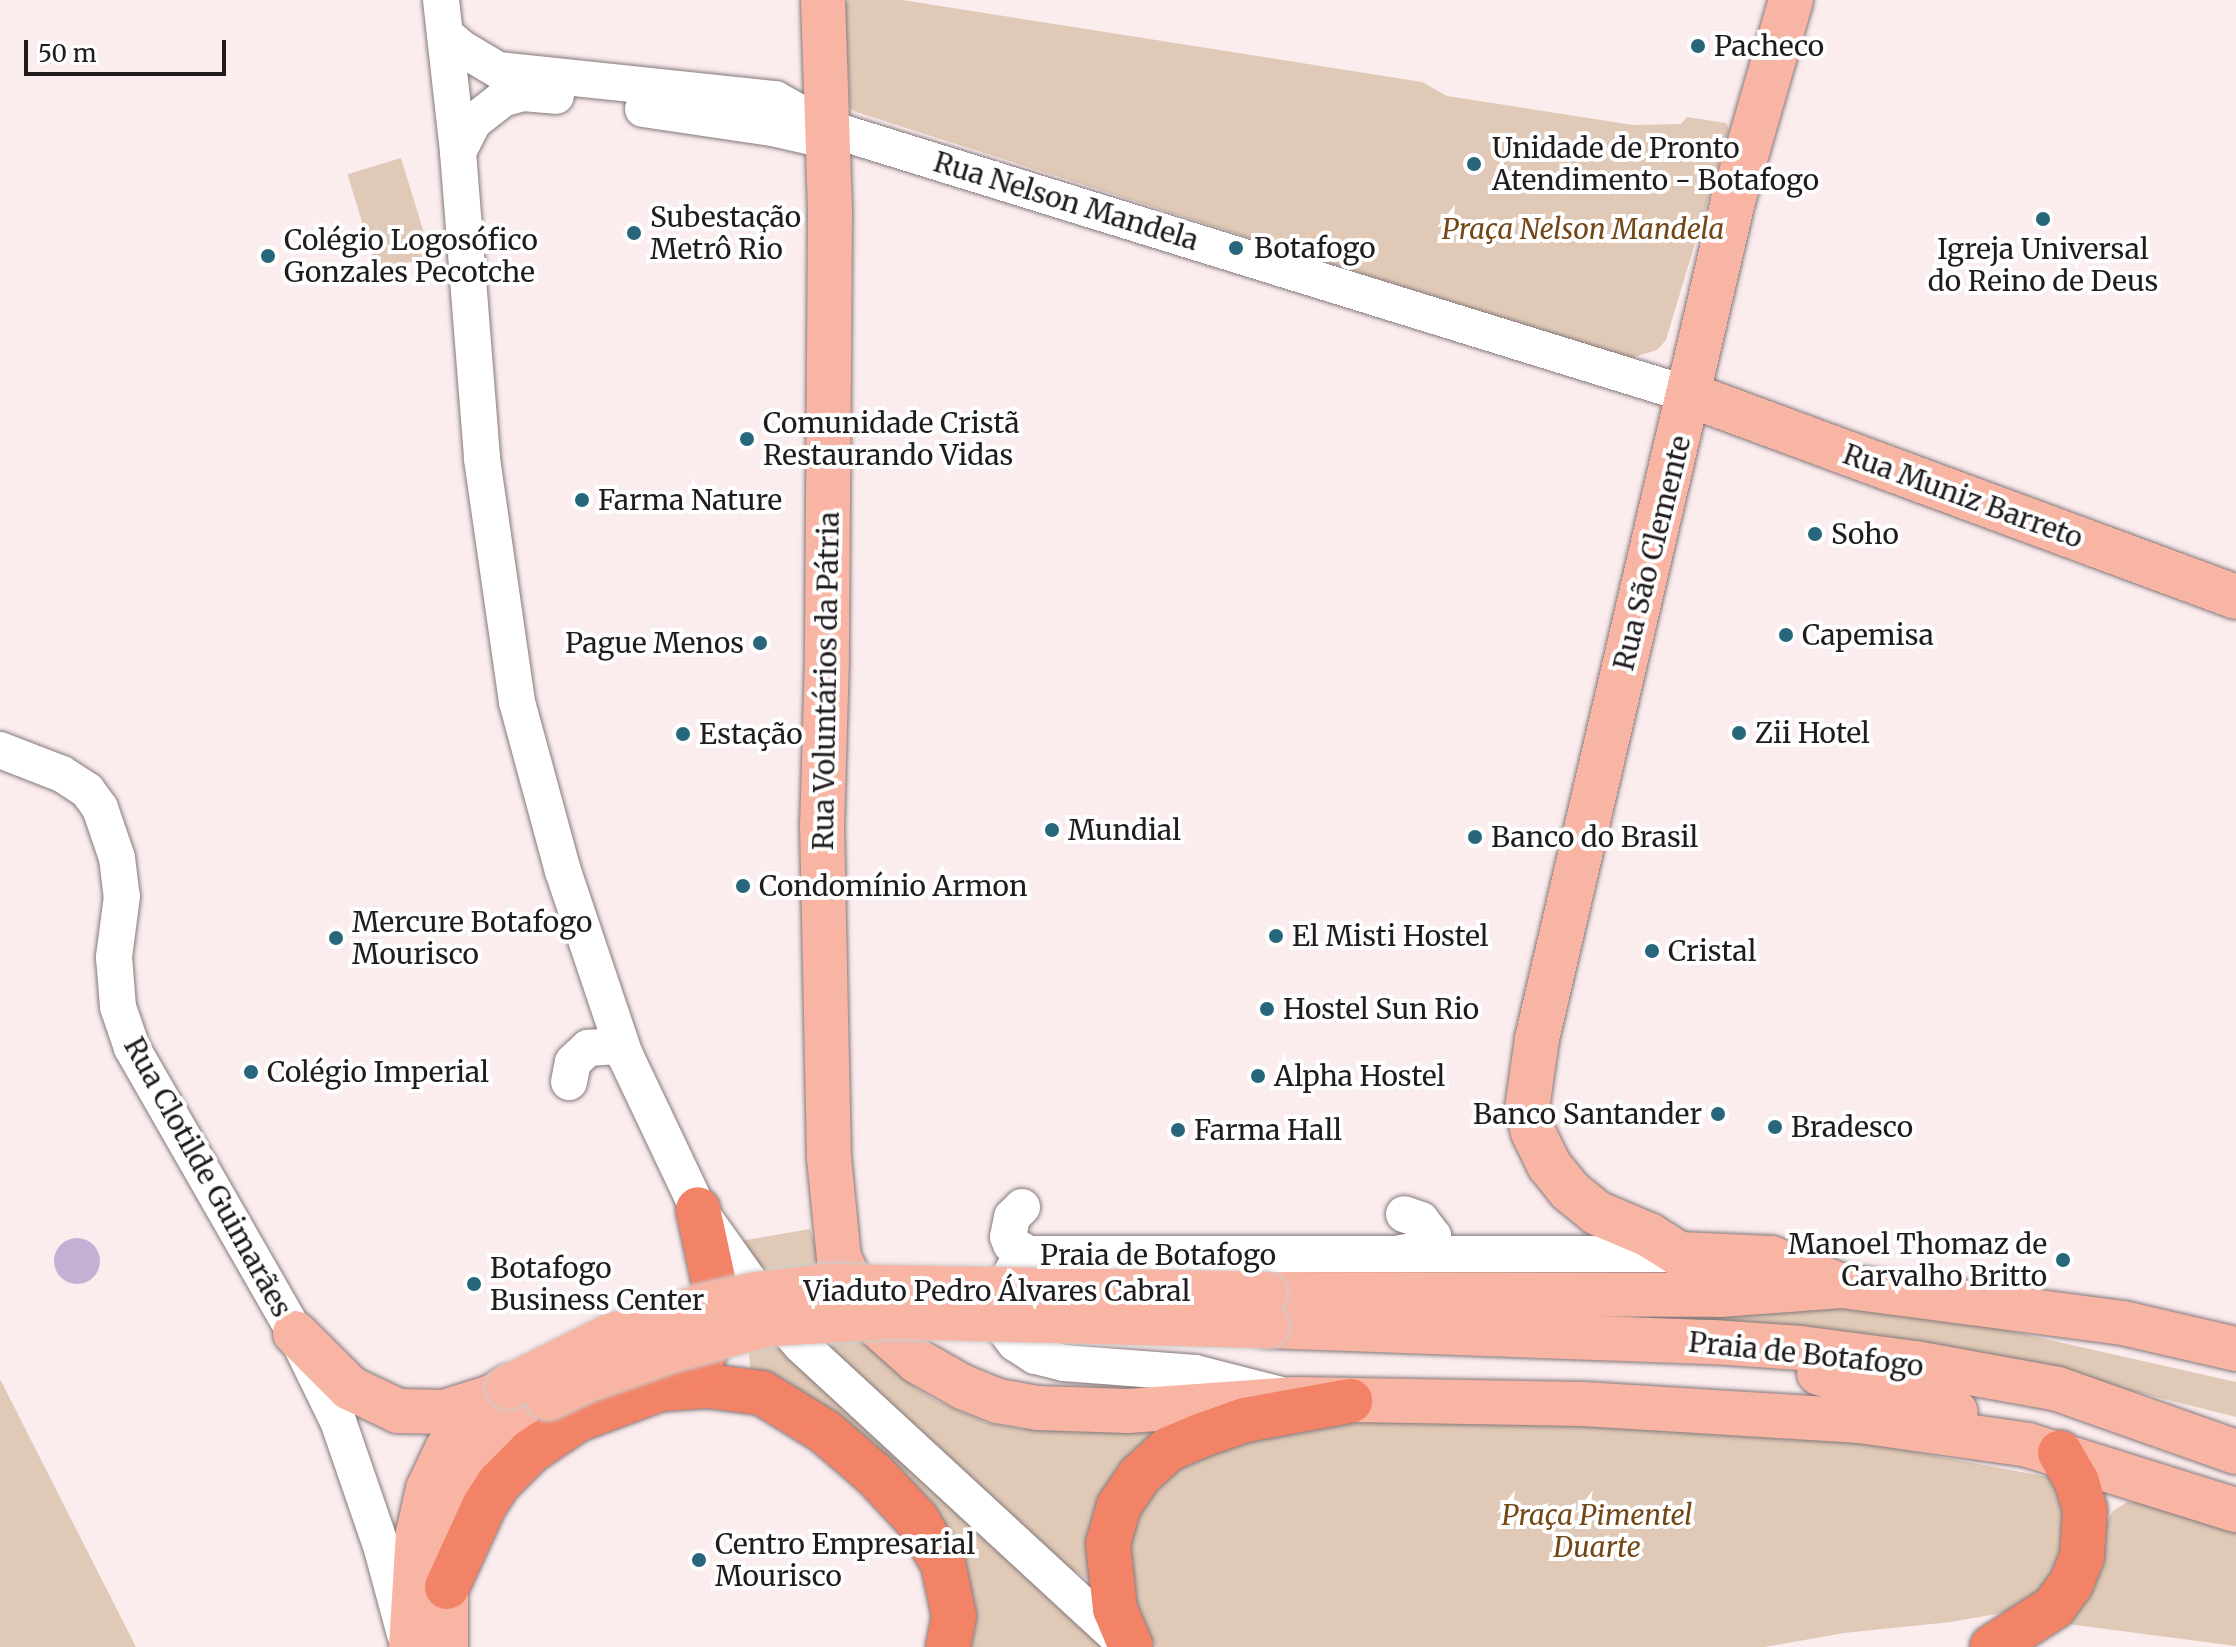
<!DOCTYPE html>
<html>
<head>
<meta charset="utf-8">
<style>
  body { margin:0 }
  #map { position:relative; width:2236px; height:1647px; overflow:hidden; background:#fbecee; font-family:Merriweather,serif }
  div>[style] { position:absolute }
  .green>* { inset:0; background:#e0cab7; transform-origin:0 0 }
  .water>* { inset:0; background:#c4b0d5 }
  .round { border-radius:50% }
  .roads { filter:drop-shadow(0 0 2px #85787a) drop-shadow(0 0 2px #85787a) }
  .minor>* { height:36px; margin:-18px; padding:0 18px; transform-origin:18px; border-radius:18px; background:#fff }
  .major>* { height:44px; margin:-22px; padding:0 22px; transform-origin:22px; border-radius:22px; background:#f8b5a4 }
  .highway>* { height:44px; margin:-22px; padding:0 22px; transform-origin:22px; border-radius:22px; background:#f38367 }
  .bridges { filter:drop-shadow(0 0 2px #cecdcd) drop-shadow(0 0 2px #cecdcd) }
  .major-bridge>* { height:44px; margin:-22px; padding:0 22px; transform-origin:22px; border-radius:22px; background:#f8b5a4 }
  .dots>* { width:22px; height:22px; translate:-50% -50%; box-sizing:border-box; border:4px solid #fff; border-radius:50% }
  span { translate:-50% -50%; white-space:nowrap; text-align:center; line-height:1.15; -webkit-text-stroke:8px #fff; paint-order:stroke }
  .poi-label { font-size:28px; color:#201b1c }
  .left { translate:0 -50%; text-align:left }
  .right { translate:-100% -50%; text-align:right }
  .street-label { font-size:28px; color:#201b1c }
  .park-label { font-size:28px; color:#744717; font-style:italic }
  .scale { position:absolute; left:24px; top:40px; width:202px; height:36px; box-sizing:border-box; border:4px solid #201b1c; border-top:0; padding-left:10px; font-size:24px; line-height:28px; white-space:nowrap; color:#201b1c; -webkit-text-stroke:6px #fff; paint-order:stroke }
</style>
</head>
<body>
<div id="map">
  <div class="green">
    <div style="clip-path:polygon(849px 0,902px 0,1422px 82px,1447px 96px,1633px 125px,1681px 124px,1687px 117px,1726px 123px,1729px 130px,1666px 340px,1657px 350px,1628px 359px,856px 112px,850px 108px,845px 6px)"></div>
    <div style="left:401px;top:158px;width:102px;height:56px;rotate:73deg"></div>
    <div style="clip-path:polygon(810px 1229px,822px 1264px,868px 1346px,913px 1386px,939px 1402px,987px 1423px,1019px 1429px,1178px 1425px,1091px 1581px,1050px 1556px,903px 1419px,789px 1307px,741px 1241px)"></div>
    <div style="clip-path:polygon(1782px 1297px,1888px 1310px,2006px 1330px,2236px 1382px,2236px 1417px,2100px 1383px,1616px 1321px,1527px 1304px)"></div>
    <div style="clip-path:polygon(769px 1336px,1104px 1647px,966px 1647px,966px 1597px,750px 1369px,749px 1349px)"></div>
    <div style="clip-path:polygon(0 1379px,136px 1647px,0 1647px)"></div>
    <div style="clip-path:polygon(1621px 1416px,1866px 1443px,2053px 1478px,2067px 1490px,2063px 1550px,2047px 1586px,2013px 1611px,1951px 1622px,1844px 1633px,1765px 1647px,1157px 1647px,1137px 1618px,1122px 1554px,1151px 1482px,1277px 1422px)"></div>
    <div style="clip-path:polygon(2127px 1502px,2137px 1502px,2236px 1531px,2236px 1646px,2060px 1623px,2097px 1563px,2107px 1521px,2113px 1511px)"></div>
  </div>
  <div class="water">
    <div class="round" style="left:54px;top:1238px;width:46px;height:46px"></div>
  </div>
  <div class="roads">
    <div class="minor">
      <div style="left:441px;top:0;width:153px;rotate:83.6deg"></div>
      <div style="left:458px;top:152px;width:308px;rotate:85.5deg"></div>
      <div style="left:482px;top:459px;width:246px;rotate:81.8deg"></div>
      <div style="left:517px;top:702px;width:175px;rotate:74.8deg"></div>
      <div style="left:563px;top:871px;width:194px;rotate:71.4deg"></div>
      <div style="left:625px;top:1055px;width:170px;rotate:64.6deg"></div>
      <div style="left:698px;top:1209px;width:114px;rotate:54.6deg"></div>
      <div style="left:764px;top:1302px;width:57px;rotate:49.3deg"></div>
      <div style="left:801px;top:1345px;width:445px;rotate:42.7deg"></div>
      <div style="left:445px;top:34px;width:21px;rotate:41deg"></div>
      <div style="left:461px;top:48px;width:43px;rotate:30.7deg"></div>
      <div style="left:498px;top:70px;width:279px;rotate:6deg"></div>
      <div style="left:775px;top:99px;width:60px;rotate:29.1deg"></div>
      <div style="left:827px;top:128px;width:903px;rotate:17.19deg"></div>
      <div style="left:643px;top:109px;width:130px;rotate:8.4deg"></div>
      <div style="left:772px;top:128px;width:54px;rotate:12.8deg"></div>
      <div style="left:458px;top:152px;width:34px;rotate:-63deg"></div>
      <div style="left:473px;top:122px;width:37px;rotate:-38deg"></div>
      <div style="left:502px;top:99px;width:22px;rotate:-16deg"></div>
      <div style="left:523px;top:93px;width:33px;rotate:5deg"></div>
      <div style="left:0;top:750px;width:66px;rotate:21.2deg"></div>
      <div style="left:62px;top:774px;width:30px;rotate:33deg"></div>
      <div style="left:87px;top:790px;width:22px;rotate:54deg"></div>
      <div style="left:100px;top:808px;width:53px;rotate:71.2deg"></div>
      <div style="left:117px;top:858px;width:38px;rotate:83deg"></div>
      <div style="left:122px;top:896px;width:62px;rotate:97.5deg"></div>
      <div style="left:114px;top:957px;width:50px;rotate:85.4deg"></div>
      <div style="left:118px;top:1007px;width:43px;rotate:71.1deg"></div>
      <div style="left:132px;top:1048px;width:328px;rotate:60.2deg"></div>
      <div style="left:295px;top:1333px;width:98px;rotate:64deg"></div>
      <div style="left:338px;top:1421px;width:135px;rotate:71deg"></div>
      <div style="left:382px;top:1549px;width:88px;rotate:74.9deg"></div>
      <div style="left:569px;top:1082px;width:20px;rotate:-79deg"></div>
      <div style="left:573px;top:1062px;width:21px;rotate:-43deg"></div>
      <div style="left:588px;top:1048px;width:29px;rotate:-4deg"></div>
      <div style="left:617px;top:1046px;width:12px;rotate:48deg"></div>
      <div style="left:1022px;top:1207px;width:14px;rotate:135deg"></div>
      <div style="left:1012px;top:1217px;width:20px;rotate:101deg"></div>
      <div style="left:1008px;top:1237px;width:8px;rotate:67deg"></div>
      <div style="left:1011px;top:1244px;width:21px;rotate:29deg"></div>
      <div style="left:1401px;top:1253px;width:23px;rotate:-10deg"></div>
      <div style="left:1424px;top:1249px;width:16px;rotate:-55deg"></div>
      <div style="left:1433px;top:1236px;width:20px;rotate:-127deg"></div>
      <div style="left:1421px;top:1220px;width:18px;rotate:-161deg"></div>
      <div style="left:1281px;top:1395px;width:89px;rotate:-165.7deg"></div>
      <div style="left:1195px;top:1373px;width:131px;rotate:-175.6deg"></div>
      <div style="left:1064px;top:1363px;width:30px;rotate:-166deg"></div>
      <div style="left:1035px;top:1356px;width:24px;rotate:-147deg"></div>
      <div style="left:1015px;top:1343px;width:15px;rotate:-127deg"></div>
      <div style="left:1006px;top:1331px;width:24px;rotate:-97deg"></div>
      <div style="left:1003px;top:1307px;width:27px;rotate:-80deg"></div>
      <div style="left:1008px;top:1280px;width:24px;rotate:-62deg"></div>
      <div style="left:1019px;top:1259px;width:11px;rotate:-27deg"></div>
      <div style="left:1029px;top:1254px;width:650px"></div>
    </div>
    <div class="major">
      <div style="left:823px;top:0;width:212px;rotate:88.1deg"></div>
      <div style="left:830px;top:212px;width:448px;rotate:90.4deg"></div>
      <div style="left:827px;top:660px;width:164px;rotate:91.7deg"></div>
      <div style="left:822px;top:824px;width:334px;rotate:88.8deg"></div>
      <div style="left:829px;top:1158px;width:100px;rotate:84.3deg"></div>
      <div style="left:839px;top:1258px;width:43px;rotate:64deg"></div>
      <div style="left:858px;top:1297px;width:35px;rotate:55deg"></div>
      <div style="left:878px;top:1326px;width:52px;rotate:41.9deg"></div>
      <div style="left:917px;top:1361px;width:53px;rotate:29.5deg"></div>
      <div style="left:963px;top:1387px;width:38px;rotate:22deg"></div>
      <div style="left:998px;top:1401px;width:40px;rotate:10deg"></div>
      <div style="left:1037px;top:1408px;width:91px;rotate:1.9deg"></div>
      <div style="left:1128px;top:1411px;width:168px;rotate:-4.1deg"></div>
      <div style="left:1296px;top:1399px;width:287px;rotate:1deg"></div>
      <div style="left:1583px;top:1404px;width:278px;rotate:3.5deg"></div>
      <div style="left:1860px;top:1421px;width:170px;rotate:8.1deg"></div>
      <div style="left:2028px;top:1445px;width:218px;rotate:17.4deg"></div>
      <div style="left:1791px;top:0;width:205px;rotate:106.1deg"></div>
      <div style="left:1734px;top:197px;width:865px;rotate:103.17deg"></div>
      <div style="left:1537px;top:1039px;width:70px;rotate:98.2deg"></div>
      <div style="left:1527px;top:1108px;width:25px;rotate:76deg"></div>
      <div style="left:1533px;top:1132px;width:37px;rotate:64deg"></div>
      <div style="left:1549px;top:1165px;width:33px;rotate:51deg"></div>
      <div style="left:1570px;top:1191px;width:35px;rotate:39deg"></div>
      <div style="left:1597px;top:1213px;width:56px;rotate:22.9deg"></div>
      <div style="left:1649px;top:1235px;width:36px;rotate:32deg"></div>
      <div style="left:1679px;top:1254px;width:92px;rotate:2.5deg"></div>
      <div style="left:1771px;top:1258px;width:76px;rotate:21.5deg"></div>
      <div style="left:1690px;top:395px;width:582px;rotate:20.3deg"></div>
      <div style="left:1265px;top:1294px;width:455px;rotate:0.1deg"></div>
      <div style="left:1720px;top:1295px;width:122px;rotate:-4.2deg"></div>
      <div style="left:1842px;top:1286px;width:283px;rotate:7.5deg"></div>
      <div style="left:2123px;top:1323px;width:116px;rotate:13deg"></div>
      <div style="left:1267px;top:1326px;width:446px;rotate:2.1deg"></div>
      <div style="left:1713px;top:1342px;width:88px;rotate:3.9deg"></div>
      <div style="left:1801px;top:1348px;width:115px;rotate:7.5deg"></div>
      <div style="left:1915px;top:1363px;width:145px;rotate:10.3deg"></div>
      <div style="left:2058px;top:1389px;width:189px;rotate:19.5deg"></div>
      <div style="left:295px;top:1333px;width:78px;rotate:45deg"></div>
      <div style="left:350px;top:1388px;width:53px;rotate:25.6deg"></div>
      <div style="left:398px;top:1411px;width:46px;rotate:1.2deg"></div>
      <div style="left:444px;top:1412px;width:50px;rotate:-17.4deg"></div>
      <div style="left:1819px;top:1373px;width:142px;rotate:15.9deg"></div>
      <div style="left:411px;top:1647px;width:114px;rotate:-86.5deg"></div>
      <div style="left:418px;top:1533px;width:45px;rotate:-77.2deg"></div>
      <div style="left:428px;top:1489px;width:44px;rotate:-64.6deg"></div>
      <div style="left:447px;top:1449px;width:30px;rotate:-53deg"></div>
      <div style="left:465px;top:1425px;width:39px;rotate:-46deg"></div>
      <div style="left:492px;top:1397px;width:19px;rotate:-32deg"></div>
      <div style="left:446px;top:1647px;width:94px;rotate:-90deg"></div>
      <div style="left:446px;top:1553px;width:40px;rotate:-81.5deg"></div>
      <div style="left:452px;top:1513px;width:27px;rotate:-70deg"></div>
      <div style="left:461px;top:1488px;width:44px;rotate:-58.8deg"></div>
      <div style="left:484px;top:1450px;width:47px;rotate:-46.7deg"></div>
    </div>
    <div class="highway">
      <div style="left:660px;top:1389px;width:48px;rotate:-3.6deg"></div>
      <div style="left:708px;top:1386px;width:54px;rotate:7.4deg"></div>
      <div style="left:762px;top:1393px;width:73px;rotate:31.5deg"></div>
      <div style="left:824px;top:1431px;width:66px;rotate:40.7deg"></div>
      <div style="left:874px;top:1474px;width:63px;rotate:46.9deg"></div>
      <div style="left:917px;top:1520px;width:51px;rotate:59.4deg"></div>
      <div style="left:943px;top:1564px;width:53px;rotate:78.1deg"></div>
      <div style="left:954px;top:1616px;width:32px;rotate:101deg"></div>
      <div style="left:447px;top:1587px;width:89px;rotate:-65.4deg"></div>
      <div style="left:484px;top:1506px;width:27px;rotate:-57deg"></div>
      <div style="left:499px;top:1483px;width:45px;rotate:-45deg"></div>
      <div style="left:531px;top:1451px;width:55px;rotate:-34deg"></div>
      <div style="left:577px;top:1420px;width:89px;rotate:-20.5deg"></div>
      <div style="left:660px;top:1389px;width:50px;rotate:-35.3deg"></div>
      <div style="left:701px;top:1360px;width:30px;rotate:-62deg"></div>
      <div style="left:715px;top:1334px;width:24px;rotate:-78deg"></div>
      <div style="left:720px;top:1311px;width:104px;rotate:-102.2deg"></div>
      <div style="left:1131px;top:1647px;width:41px;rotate:-112.8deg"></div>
      <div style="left:1115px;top:1609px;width:65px;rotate:-96.1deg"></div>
      <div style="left:1108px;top:1544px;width:40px;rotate:-74deg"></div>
      <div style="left:1119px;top:1506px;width:37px;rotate:-56deg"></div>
      <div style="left:1140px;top:1475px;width:39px;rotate:-42deg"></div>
      <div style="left:1169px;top:1449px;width:36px;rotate:-23deg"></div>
      <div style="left:1202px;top:1435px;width:46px;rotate:-19.2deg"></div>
      <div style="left:1245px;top:1420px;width:107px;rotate:-10.3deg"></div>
      <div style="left:1992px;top:1647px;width:74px;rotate:-32.8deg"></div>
      <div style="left:2054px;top:1607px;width:29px;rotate:-54deg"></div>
      <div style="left:2071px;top:1584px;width:29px;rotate:-68deg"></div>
      <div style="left:2082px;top:1557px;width:47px;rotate:-86.3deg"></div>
      <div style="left:2085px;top:1510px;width:29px;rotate:-106deg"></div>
      <div style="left:2077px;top:1482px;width:34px;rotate:-120deg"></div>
    </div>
  </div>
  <div class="bridges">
    <div class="major-bridge">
      <div style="left:508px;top:1387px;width:112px;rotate:-26.6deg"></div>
      <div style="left:608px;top:1337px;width:93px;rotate:-18.2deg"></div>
      <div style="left:696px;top:1308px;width:62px;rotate:-13.1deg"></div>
      <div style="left:756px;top:1294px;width:69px;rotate:-6.6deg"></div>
      <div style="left:825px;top:1286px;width:440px;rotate:1deg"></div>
      <div style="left:548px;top:1398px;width:44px;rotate:-25.4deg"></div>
      <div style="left:588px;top:1379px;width:91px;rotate:-19.2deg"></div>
      <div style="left:674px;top:1349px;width:100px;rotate:-14.5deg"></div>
      <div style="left:771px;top:1324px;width:122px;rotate:-3.3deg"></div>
      <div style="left:893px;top:1317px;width:374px;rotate:1.4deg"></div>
    </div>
  </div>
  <div class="dots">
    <div style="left:1698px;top:46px;background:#27667b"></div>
    <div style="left:1474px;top:164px;background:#27667b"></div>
    <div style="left:2043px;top:219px;background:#27667b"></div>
    <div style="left:634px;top:233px;background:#27667b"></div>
    <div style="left:1236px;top:248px;background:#27667b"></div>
    <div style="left:268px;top:256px;background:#27667b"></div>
    <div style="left:747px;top:439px;background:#27667b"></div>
    <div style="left:582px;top:500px;background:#27667b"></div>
    <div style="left:1815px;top:534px;background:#27667b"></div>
    <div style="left:1786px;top:635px;background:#27667b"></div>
    <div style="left:760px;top:643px;background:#27667b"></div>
    <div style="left:1739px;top:733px;background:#27667b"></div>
    <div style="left:683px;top:734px;background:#27667b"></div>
    <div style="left:1052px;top:830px;background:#27667b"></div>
    <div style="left:1475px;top:837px;background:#27667b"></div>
    <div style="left:743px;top:886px;background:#27667b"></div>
    <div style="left:1276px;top:936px;background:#27667b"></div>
    <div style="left:336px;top:938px;background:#27667b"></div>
    <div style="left:1652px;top:951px;background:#27667b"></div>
    <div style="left:1267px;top:1009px;background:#27667b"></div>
    <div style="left:251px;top:1072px;background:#27667b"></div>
    <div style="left:1258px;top:1076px;background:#27667b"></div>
    <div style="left:1718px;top:1114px;background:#27667b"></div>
    <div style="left:1775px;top:1127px;background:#27667b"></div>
    <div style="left:1178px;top:1130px;background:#27667b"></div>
    <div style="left:2063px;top:1260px;background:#27667b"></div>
    <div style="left:474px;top:1284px;background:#27667b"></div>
    <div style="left:699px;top:1560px;background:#27667b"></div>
  </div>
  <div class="poi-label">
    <span class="left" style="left:1714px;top:46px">Pacheco</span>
    <span class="left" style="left:1492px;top:164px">Unidade de Pronto<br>Atendimento - Botafogo</span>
    <span class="left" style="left:650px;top:233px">Subestação<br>Metrô Rio</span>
    <span class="left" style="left:284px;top:256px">Colégio Logosófico<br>Gonzales Pecotche</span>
    <span class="left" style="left:1254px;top:248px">Botafogo</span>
    <span style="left:2043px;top:265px">Igreja Universal<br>do Reino de Deus</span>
    <span class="left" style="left:763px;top:439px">Comunidade Cristã<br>Restaurando Vidas</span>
    <span class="left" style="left:598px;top:500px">Farma Nature</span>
    <span class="left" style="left:1831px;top:534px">Soho</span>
    <span class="left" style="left:1802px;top:635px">Capemisa</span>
    <span class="right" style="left:744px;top:643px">Pague Menos</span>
    <span class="left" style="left:1755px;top:733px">Zii Hotel</span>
    <span class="left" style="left:699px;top:734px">Estação</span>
    <span class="left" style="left:1068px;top:830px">Mundial</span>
    <span class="left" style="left:1491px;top:837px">Banco do Brasil</span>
    <span class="left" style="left:759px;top:886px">Condomínio Armon</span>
    <span class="left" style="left:352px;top:938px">Mercure Botafogo<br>Mourisco</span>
    <span class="left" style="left:1292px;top:936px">El Misti Hostel</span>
    <span class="left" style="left:1668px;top:951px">Cristal</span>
    <span class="left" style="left:1283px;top:1009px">Hostel Sun Rio</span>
    <span class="left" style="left:267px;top:1072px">Colégio Imperial</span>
    <span class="left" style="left:1274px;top:1076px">Alpha Hostel</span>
    <span class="right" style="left:1702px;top:1114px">Banco Santander</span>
    <span class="left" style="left:1791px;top:1127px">Bradesco</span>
    <span class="left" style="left:1194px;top:1130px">Farma Hall</span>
    <span class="right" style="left:2047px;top:1260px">Manoel Thomaz de<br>Carvalho Britto</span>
    <span class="left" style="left:490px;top:1284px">Botafogo<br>Business Center</span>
    <span class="left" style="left:715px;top:1560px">Centro Empresarial<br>Mourisco</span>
  </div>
  <div class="street-label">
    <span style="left:1066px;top:201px;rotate:17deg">Rua Nelson Mandela</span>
    <span style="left:1963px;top:496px;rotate:20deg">Rua Muniz Barreto</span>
    <span style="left:1652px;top:553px;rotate:-76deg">Rua São Clemente</span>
    <span style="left:826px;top:681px;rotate:-89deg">Rua Voluntários da Pátria</span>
    <span style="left:208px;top:1177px;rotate:61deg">Rua Clotilde Guimarães</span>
    <span style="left:1158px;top:1255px">Praia de Botafogo</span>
    <span style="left:997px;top:1291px">Viaduto Pedro Álvares Cabral</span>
    <span style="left:1806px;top:1354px;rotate:6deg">Praia de Botafogo</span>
  </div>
  <div class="park-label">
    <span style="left:1583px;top:229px">Praça Nelson Mandela</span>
    <span style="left:1597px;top:1531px">Praça Pimentel<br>Duarte</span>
  </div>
  <div class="scale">50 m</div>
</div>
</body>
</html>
